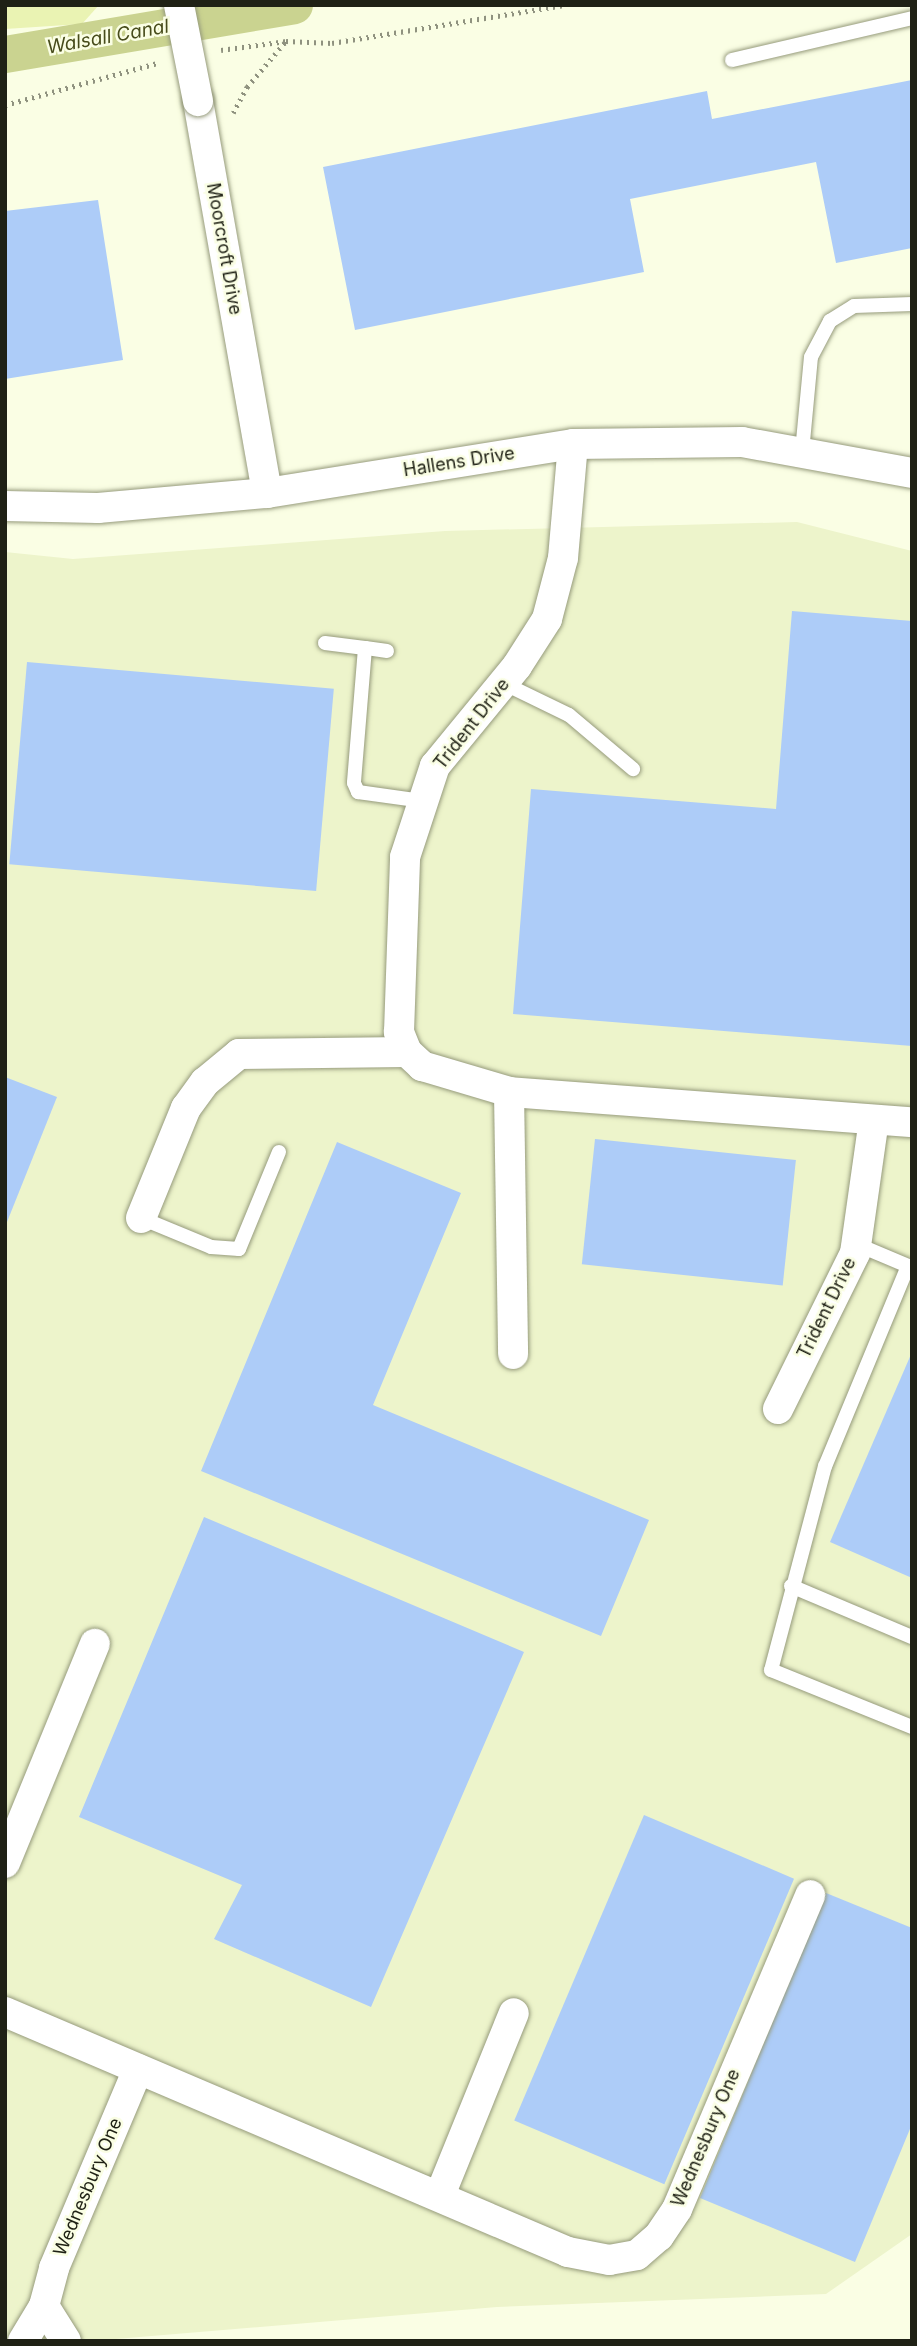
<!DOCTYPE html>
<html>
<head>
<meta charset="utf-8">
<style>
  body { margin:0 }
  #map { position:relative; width:917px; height:2346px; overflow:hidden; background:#fafee4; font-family:Inter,sans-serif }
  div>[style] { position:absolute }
  .built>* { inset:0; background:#edf4cb }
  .green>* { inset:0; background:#eaf3b3 }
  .canal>* { height:37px; margin:-18.5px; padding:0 18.5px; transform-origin:18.5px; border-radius:18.5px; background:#cad390 }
  .building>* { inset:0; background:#adccf8; transform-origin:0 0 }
  .path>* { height:4.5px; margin-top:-2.25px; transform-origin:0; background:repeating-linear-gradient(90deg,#8f927f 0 2px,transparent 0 7px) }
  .roads { filter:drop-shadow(0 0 2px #969b7c) drop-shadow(0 0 2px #969b7c) }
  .lane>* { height:14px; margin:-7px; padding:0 7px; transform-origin:7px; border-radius:7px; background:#fff }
  .street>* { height:30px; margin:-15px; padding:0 15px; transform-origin:15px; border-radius:15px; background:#fff }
  .bridges { filter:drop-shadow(0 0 2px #969b7c) drop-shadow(0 0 2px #969b7c) }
  .street-bridge>* { height:30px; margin:-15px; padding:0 15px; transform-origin:15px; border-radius:15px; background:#fff }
  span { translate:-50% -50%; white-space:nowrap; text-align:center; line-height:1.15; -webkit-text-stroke:5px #fafee4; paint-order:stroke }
  .street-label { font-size:18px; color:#1f2115 }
  .water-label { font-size:19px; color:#474c1b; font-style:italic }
  .frame { position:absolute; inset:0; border:7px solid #1f2115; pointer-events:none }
</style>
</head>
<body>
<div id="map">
  <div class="built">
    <div style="clip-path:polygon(797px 522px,912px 551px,912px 2234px,826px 2294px,497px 2307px,92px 2341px,5px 2341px,5px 552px,73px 559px,445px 531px)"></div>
  </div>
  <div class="green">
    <div style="clip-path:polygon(5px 5px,99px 5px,82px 24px,5px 29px)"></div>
  </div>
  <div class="canal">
    <div style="left:5px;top:54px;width:293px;rotate:-9.6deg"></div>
  </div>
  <div class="building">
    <div style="clip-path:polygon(912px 80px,912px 248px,836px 263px,816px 162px,630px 199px,644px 272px,355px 330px,323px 167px,707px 91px,712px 119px)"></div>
    <div style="clip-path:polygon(98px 200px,123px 360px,5px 379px,5px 211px)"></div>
    <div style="clip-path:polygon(792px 611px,912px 621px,912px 1046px,513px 1014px,531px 789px,776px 809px)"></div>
    <div style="left:27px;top:662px;width:308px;height:203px;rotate:5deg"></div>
    <div style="clip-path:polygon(5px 1077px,57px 1097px,5px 1227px)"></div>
    <div style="left:595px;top:1139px;width:202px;height:126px;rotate:6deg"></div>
    <div style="clip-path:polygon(337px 1142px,461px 1193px,373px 1405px,649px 1520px,601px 1636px,201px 1471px)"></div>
    <div style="clip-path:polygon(912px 1352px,912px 1578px,830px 1542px)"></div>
    <div style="clip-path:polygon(204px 1517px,524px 1652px,371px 2007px,214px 1939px,242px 1885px,79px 1817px)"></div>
    <div style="left:644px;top:1815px;width:163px;height:332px;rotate:23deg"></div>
    <div style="clip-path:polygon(826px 1893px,912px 1928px,912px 2124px,855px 2262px,700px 2198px)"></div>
  </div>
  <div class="path">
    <div style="left:221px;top:50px;width:66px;rotate:-7.9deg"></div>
    <div style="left:286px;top:41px;width:46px;rotate:2.5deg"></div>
    <div style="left:332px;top:43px;width:234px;rotate:-9.3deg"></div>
    <div style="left:5px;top:105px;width:159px;rotate:-15.4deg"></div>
    <div style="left:233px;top:113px;width:30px;rotate:-62deg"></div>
    <div style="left:247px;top:87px;width:60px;rotate:-49.7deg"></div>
  </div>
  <div class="roads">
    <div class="lane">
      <div style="left:732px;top:60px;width:185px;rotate:-13.1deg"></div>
      <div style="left:802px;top:452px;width:95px;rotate:-84.6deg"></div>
      <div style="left:811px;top:357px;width:41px;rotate:-62.2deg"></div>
      <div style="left:830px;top:321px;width:28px;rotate:-32deg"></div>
      <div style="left:854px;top:306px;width:58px;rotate:-2deg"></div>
      <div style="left:325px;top:643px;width:40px;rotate:7.1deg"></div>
      <div style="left:387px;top:651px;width:22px;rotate:-172deg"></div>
      <div style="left:365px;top:648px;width:135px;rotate:94.7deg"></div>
      <div style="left:354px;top:783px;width:10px;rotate:66deg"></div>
      <div style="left:358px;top:792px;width:66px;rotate:7.9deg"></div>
      <div style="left:503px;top:683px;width:73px;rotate:25.9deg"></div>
      <div style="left:569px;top:715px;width:84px;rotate:40.2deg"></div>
      <div style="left:141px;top:1218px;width:76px;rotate:22.5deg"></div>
      <div style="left:211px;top:1247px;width:28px;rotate:4deg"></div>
      <div style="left:239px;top:1249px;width:105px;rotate:-67.6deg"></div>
      <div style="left:856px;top:1244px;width:56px;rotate:22.9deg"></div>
      <div style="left:908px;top:1266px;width:217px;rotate:112.5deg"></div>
      <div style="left:825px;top:1466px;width:211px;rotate:104.8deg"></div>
      <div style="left:771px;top:1670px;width:152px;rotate:22deg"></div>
      <div style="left:791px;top:1586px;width:131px;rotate:22.9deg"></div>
    </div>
    <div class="street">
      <div style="left:198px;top:101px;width:398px;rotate:80deg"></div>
      <div style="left:5px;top:506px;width:93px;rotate:1.2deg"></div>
      <div style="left:98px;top:508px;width:170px;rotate:-5.1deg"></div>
      <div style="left:267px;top:493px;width:310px;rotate:-9.1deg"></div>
      <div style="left:573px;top:444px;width:169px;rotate:-0.7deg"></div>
      <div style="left:742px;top:442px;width:173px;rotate:10.3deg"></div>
      <div style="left:407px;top:1052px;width:21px;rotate:43deg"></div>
      <div style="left:422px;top:1066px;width:91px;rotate:16.6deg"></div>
      <div style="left:509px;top:1092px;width:404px;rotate:4.3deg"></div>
      <div style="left:509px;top:1092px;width:262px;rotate:89.1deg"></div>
      <div style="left:141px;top:1218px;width:119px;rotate:-67.8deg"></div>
      <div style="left:186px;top:1108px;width:32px;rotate:-54deg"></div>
      <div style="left:205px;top:1082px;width:44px;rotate:-39.5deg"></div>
      <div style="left:239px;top:1054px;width:168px;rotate:-0.7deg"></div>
      <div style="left:407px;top:1052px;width:22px;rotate:-112deg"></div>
      <div style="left:399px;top:1032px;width:175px;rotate:-88deg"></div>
      <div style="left:405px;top:857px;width:96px;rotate:-71.8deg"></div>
      <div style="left:435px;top:766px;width:129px;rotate:-50.6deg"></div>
      <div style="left:517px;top:666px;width:56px;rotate:-57.4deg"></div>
      <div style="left:547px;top:619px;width:63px;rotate:-75.3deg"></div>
      <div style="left:563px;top:558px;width:114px;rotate:-85deg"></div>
      <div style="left:778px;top:1409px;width:174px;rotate:-63.7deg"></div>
      <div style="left:855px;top:1253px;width:134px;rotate:-81.9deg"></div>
      <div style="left:5px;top:1863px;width:237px;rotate:-67.7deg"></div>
      <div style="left:5px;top:2012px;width:612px;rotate:23.09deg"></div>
      <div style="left:568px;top:2252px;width:42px;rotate:11deg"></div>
      <div style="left:609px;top:2260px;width:28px;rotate:-10deg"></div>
      <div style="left:637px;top:2255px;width:29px;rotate:-41deg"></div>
      <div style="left:659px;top:2236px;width:32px;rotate:-56deg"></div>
      <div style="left:677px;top:2209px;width:341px;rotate:-67deg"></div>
      <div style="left:440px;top:2195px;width:196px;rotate:-67.9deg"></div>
      <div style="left:44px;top:2306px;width:41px;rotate:57.8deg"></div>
      <div style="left:23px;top:2341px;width:41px;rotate:-59deg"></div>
      <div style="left:44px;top:2306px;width:39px;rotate:-75deg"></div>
      <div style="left:54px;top:2268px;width:216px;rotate:-67.1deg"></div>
    </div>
  </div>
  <div class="bridges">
    <div class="street-bridge">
      <div style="left:179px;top:5px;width:98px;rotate:78.8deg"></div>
    </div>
  </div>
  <div class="street-label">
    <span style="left:224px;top:249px;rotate:80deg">Moorcroft Drive</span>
    <span style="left:459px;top:462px;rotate:-9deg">Hallens Drive</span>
    <span style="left:472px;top:724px;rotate:-52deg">Trident Drive</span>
    <span style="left:827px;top:1308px;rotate:-64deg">Trident Drive</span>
    <span style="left:706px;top:2138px;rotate:-67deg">Wednesbury One</span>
    <span style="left:88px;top:2187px;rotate:-67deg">Wednesbury One</span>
  </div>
  <div class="water-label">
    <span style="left:108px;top:37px;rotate:-10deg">Walsall Canal</span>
  </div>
  <div class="frame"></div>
</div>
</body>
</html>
